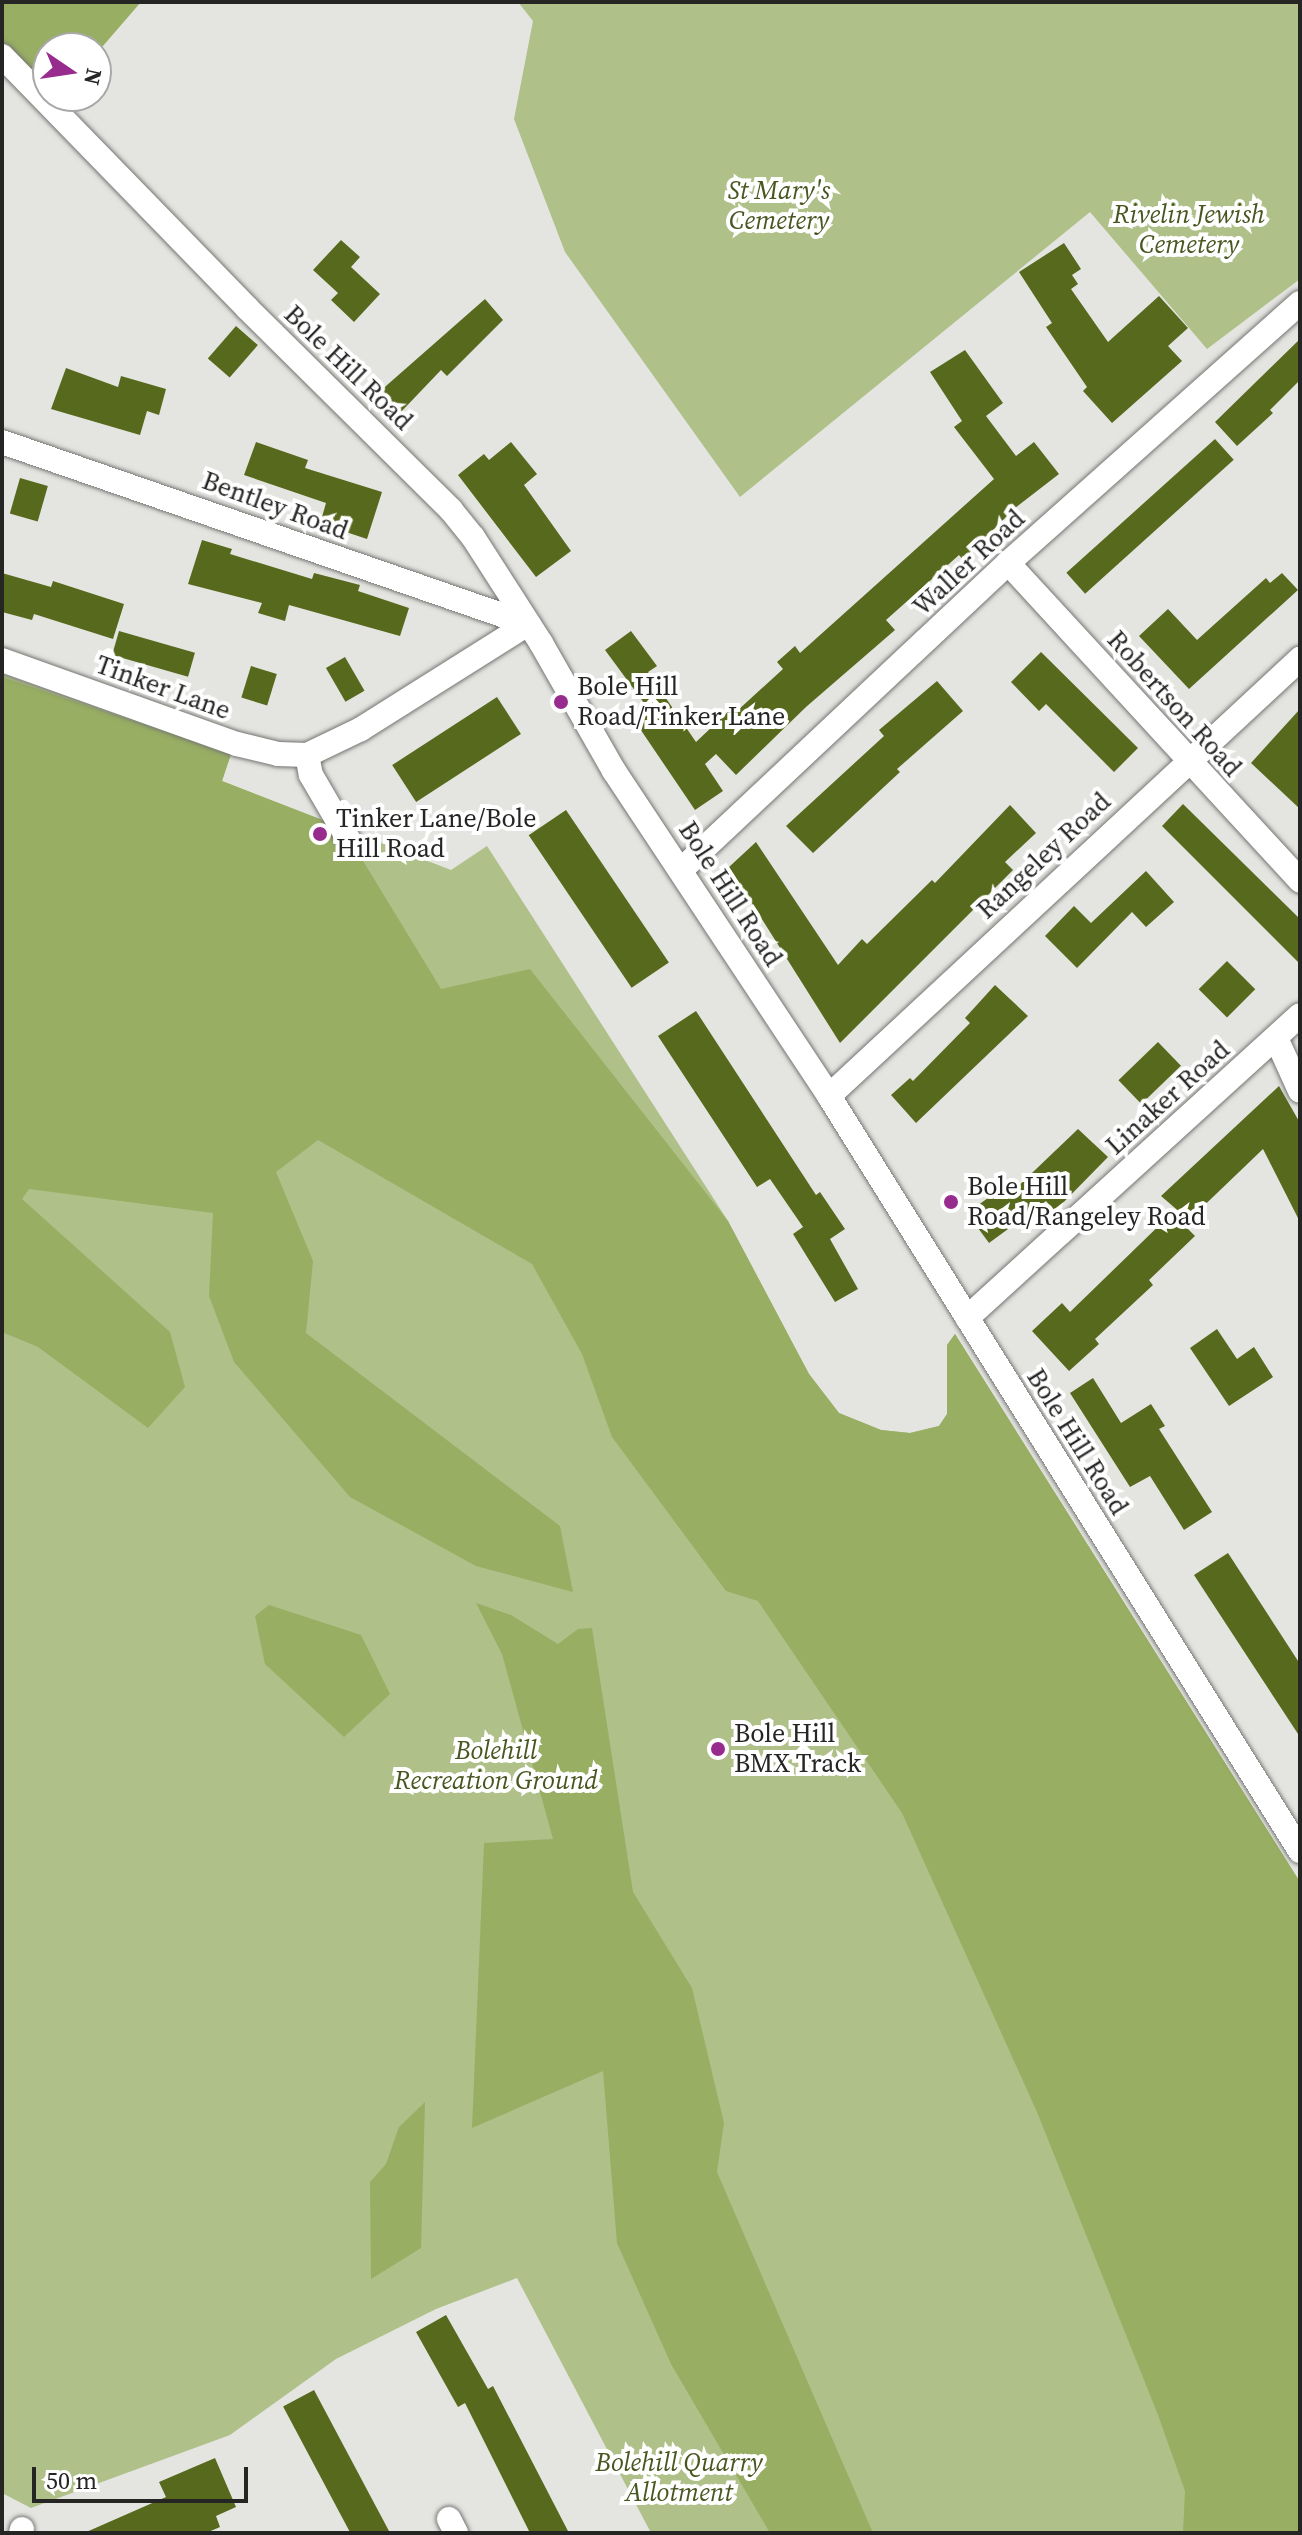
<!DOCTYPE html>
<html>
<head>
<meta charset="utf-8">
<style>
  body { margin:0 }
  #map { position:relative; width:1302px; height:2535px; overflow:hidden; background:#e4e5e1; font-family:"Source Serif 4",serif }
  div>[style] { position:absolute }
  .green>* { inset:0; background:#afc089 }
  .forest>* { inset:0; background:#98ae63 }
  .building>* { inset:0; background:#57691d; transform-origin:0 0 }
  .roads { filter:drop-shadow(0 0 2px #747572) drop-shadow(0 0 2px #747572) }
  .minor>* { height:24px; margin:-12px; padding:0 12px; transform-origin:12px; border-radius:12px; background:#fff }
  .dots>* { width:22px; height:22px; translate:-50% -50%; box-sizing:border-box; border:4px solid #fff; border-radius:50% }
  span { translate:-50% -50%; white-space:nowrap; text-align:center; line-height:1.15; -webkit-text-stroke:8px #fff; paint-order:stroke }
  .park-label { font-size:26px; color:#485620; font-style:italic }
  .street-label { font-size:26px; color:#252624 }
  .poi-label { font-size:26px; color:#252624 }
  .left { translate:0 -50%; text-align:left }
  .frame { position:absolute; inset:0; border:4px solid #252624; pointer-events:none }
  .north { position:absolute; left:32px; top:32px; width:80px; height:80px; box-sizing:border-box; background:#fff; border:2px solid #a8a8a7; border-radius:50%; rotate:103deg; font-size:22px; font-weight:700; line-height:32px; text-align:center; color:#252624 }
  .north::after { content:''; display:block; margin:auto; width:28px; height:36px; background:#982c8e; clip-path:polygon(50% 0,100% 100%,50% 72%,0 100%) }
  .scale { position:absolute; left:32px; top:2467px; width:216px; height:36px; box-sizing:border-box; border:4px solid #252624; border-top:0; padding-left:10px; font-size:24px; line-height:28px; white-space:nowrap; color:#252624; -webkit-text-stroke:6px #fff; paint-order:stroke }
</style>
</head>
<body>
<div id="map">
  <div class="green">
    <div style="clip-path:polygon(518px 2px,1300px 2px,1300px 279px,1207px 349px,1090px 212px,740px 497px,565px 252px,514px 119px,533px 21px)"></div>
    <div style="clip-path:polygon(2px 674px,231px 754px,222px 781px,451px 870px,487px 846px,728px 1221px,809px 1374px,839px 1413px,881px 1430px,910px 1433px,939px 1426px,947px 1414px,947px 1345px,955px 1334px,1300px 1882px,1300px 2533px,651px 2533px,517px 2278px,436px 2309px,336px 2359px,230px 2435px,31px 2508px,2px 2493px)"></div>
  </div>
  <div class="forest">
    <div style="clip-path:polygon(2px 2px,141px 2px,96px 54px,96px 48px,48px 48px,48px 96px,60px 96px,51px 107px,2px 68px)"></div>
    <div style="clip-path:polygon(2px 677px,231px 754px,222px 781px,343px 828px,441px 989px,530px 969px,728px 1221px,809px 1374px,839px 1413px,881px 1430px,910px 1433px,939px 1426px,947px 1414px,947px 1345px,955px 1334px,1300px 1882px,1300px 2533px,1183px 2533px,1185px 2491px,1158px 2415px,1037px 2112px,902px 1813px,758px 1601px,726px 1591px,612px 1437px,582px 1354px,532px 1264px,318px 1140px,276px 1172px,313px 1261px,306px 1333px,560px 1526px,573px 1592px,476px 1566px,350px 1497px,234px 1362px,209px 1296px,213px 1213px,29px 1189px,22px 1199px,170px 1332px,185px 1387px,148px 1428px,38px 1347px,2px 1332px)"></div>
    <div style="clip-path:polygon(476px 1603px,511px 1615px,558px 1644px,578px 1629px,592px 1628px,633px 1892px,692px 1988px,724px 2123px,717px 2172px,873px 2533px,770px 2533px,671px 2364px,617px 2243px,603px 2071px,472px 2128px,484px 1843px,553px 1839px,502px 1654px)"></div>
    <div style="clip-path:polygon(269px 1605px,361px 1635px,390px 1694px,344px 1737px,265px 1664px,255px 1616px)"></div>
    <div style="clip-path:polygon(425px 2102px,421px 2248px,371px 2279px,370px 2182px,386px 2164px,399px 2127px)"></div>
  </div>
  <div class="building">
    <div style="clip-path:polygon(341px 240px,360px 257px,351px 267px,380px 294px,354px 322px,331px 300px,338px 293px,313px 270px)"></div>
    <div style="clip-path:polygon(1064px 243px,1081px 269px,1072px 275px,1078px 284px,1071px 289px,1108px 342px,1159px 296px,1188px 328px,1168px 346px,1182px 361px,1112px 423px,1083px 391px,1087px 387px,1046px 327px,1052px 323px,1019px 272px)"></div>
    <div style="clip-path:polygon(485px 299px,503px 320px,447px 376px,441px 370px,399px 414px,378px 393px)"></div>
    <div style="left:236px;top:326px;width:29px;height:43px;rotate:41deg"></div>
    <div style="clip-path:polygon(1300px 339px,1300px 380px,1270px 410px,1273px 413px,1237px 446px,1215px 422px)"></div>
    <div style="clip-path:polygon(965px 350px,1003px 403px,986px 416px,1016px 456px,1034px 442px,1059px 474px,1015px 508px,963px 560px,959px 555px,886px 620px,895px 630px,806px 707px,736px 775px,716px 754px,705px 764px,723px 791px,695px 810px,632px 717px,647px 707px,605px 650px,631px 631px,657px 666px,648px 672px,696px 742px,733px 707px,737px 711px,783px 669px,777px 662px,795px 646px,800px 653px,994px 479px,954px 427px,962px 421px,930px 372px)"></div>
    <div style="clip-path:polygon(66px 368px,118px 387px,121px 376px,166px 389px,159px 415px,147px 411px,140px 435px,51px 409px)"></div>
    <div style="left:1215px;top:439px;width:28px;height:200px;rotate:48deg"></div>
    <div style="clip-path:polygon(256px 442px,308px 460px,305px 468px,382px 492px,367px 539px,343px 531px,345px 525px,322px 517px,326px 503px,244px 475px)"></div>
    <div style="clip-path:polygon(511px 442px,537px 474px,524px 485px,571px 551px,536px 577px,458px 475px,484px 454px,489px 460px)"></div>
    <div style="left:20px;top:478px;width:29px;height:37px;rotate:16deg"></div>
    <div style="clip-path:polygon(202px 540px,232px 549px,230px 554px,312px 579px,314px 573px,360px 585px,358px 591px,409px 608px,400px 636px,289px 605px,285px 621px,258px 613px,262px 603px,188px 584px)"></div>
    <div style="clip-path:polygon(2px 573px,51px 587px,53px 581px,124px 604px,113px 639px,34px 614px,32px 620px,2px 612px)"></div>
    <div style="clip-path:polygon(1282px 573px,1298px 590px,1189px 689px,1139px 636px,1168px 609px,1197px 640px,1266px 578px,1270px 583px)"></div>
    <div style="left:119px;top:631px;width:79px;height:25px;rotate:16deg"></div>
    <div style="clip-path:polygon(1041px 652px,1138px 748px,1114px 772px,1046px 704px,1039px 711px,1011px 682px)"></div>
    <div style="left:345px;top:657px;width:39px;height:22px;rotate:60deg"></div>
    <div style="left:251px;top:666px;width:27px;height:33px;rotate:17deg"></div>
    <div style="clip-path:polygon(937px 681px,963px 711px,897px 769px,900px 772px,813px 853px,786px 826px,884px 736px,879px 730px)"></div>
    <div style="left:497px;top:697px;width:44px;height:125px;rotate:57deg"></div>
    <div style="clip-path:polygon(1300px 709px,1300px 809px,1251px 763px)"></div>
    <div style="clip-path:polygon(1183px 804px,1300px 919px,1300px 964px,1162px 826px)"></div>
    <div style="clip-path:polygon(1010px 805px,1036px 833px,1005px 862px,1013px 870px,840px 1043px,729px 867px,756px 842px,838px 965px,862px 939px,867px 944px,932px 880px,935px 883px)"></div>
    <div style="left:566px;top:810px;width:184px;height:45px;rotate:56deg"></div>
    <div style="clip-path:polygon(1146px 871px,1174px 902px,1146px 927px,1132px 912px,1077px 968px,1045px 936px,1074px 906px,1091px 923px)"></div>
    <div style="left:1227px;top:961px;width:40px;height:40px;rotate:45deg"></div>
    <div style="clip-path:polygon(995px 985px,1028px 1016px,916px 1123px,891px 1095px,910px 1078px,913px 1081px,970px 1023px,965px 1018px)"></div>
    <div style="clip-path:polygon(696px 1011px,816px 1195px,820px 1192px,845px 1229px,830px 1239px,858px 1289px,835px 1302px,793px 1234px,803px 1227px,770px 1179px,757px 1187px,658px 1036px)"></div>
    <div style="left:1158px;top:1042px;width:33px;height:55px;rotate:46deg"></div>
    <div style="clip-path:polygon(1279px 1086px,1300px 1123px,1300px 1222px,1263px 1149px,1189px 1220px,1161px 1196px)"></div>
    <div style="clip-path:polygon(1078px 1129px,1108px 1157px,1055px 1211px,1046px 1201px,989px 1243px,967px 1213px,1002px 1188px,1008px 1196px)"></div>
    <div style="clip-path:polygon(1172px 1213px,1195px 1236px,1149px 1280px,1153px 1285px,1095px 1339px,1099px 1344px,1069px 1371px,1032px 1331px,1062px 1303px,1070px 1312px)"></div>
    <div style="clip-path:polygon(1217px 1329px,1237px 1359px,1254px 1347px,1273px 1377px,1229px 1406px,1190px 1348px)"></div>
    <div style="clip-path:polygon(1093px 1378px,1121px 1423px,1151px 1404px,1165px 1426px,1159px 1429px,1212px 1512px,1184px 1530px,1150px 1476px,1130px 1487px,1070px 1393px)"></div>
    <div style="clip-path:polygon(1228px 1553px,1300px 1664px,1300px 1737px,1194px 1575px)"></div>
    <div style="clip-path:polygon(446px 2315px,488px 2389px,493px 2386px,569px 2533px,530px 2533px,465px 2403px,458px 2407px,416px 2332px)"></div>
    <div style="left:314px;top:2390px;width:162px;height:35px;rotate:62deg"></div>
    <div style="clip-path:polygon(215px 2458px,236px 2507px,216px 2516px,220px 2527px,206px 2533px,84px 2533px,166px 2497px,159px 2482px)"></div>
  </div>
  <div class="roads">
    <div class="minor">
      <div style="left:2px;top:56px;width:351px;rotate:45.8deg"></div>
      <div style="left:247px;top:308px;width:287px;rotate:44.7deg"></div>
      <div style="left:451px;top:510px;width:35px;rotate:51deg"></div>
      <div style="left:473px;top:537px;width:126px;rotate:57.3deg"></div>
      <div style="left:541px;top:643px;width:147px;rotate:60.3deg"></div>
      <div style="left:614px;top:771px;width:390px;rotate:56.5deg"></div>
      <div style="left:829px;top:1096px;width:890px;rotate:58.04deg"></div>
      <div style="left:2px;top:442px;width:557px;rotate:19.09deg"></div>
      <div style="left:1008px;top:563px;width:432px;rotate:47.4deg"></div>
      <div style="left:2px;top:660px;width:250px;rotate:19.7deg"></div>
      <div style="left:237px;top:744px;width:42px;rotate:13.7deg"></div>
      <div style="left:278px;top:754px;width:29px;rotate:2deg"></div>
      <div style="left:307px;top:755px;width:60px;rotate:-25.7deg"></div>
      <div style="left:361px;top:729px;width:197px;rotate:-32.2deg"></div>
      <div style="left:307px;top:755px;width:20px;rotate:79deg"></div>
      <div style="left:311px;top:775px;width:78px;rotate:59.8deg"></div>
      <div style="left:681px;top:870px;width:449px;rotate:-43.2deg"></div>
      <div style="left:1008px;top:563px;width:391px;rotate:-41.7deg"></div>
      <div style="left:1276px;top:1038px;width:58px;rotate:65.6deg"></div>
      <div style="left:829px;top:1096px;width:643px;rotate:-42.86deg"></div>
      <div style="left:967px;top:1318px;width:450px;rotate:-42.3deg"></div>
      <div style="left:449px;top:2519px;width:16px;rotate:63deg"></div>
      <div style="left:21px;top:2533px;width:4px;rotate:-76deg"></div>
    </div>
  </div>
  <div class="dots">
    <div style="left:561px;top:702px;background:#982c8e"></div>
    <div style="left:320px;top:834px;background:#982c8e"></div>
    <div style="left:951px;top:1202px;background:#982c8e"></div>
    <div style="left:718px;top:1749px;background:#982c8e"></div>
  </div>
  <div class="park-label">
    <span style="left:779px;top:206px">St Mary's<br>Cemetery</span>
    <span style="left:1189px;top:230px">Rivelin Jewish<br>Cemetery</span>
    <span style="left:496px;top:1766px">Bolehill<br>Recreation Ground</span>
    <span style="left:679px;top:2478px">Bolehill Quarry<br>Allotment</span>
  </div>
  <div class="street-label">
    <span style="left:348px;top:368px;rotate:44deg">Bole Hill Road</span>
    <span style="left:275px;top:506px;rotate:20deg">Bentley Road</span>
    <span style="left:969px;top:563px;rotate:-43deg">Waller Road</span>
    <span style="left:163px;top:688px;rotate:20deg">Tinker Lane</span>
    <span style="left:1174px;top:704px;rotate:48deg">Robertson Road</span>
    <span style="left:1044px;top:856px;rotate:-43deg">Rangeley Road</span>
    <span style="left:730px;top:894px;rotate:57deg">Bole Hill Road</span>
    <span style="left:1168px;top:1098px;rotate:-42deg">Linaker Road</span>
    <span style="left:1077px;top:1442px;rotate:58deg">Bole Hill Road</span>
  </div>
  <div class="poi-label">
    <span class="left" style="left:577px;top:702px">Bole Hill<br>Road/Tinker Lane</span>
    <span class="left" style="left:336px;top:834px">Tinker Lane/Bole<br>Hill Road</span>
    <span class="left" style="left:967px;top:1202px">Bole Hill<br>Road/Rangeley Road</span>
    <span class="left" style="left:734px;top:1749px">Bole Hill<br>BMX Track</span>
  </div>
  <div class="frame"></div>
  <div class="north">N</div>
  <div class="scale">50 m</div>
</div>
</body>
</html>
